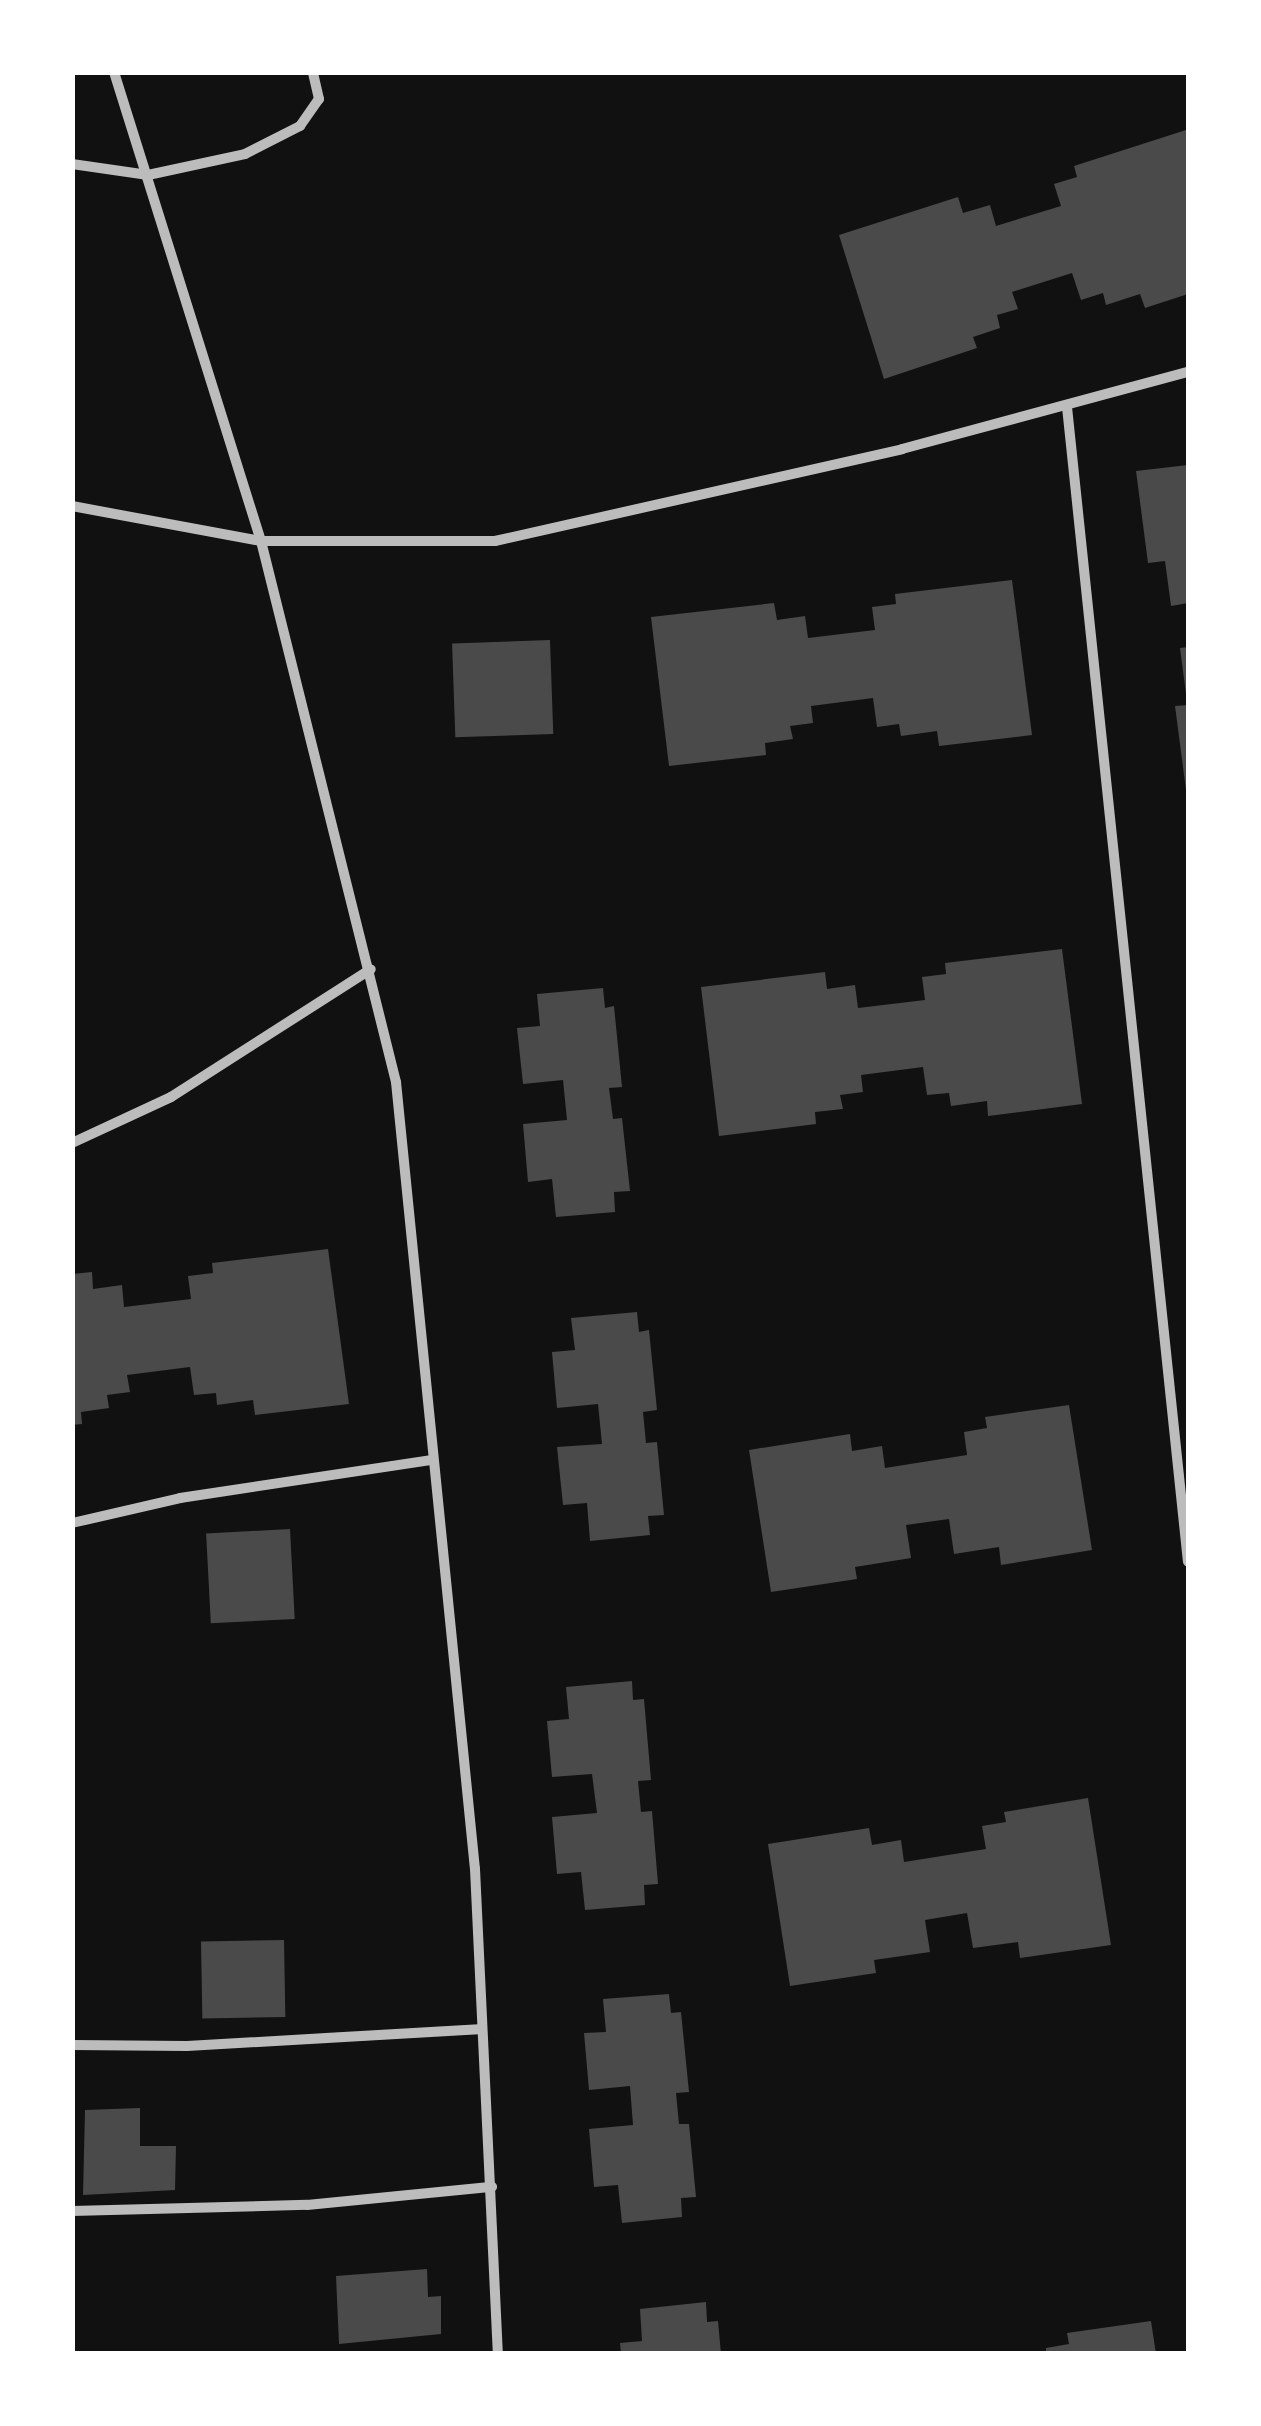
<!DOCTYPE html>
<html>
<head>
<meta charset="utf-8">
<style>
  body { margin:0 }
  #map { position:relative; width:1261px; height:2426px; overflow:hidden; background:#111; font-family:"Archivo Narrow",sans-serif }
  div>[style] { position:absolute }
  .building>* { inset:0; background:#4a4a4a; transform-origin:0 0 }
  .minor>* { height:10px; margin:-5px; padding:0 5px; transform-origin:5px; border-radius:5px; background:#bcbcbc }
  span { translate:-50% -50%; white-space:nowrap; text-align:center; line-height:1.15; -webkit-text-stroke:8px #fff; paint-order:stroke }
  .frame { position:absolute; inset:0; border:75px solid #fff; pointer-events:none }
</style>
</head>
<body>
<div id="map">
  <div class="building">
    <div style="clip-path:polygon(1186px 130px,1188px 294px,1145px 308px,1140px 294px,1106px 305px,1103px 293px,1081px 300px,1072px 273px,1012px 292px,1018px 309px,997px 315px,1000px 328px,973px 337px,977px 348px,884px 379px,839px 235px,958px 197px,963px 213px,990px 205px,996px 226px,1061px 206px,1054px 184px,1077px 177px,1074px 166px)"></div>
    <div style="clip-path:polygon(1188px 465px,1188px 603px,1171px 606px,1165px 561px,1148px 563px,1136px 471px)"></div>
    <div style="clip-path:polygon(1012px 580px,1032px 735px,939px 746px,937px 731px,901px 736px,899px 724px,877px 727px,873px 698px,811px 706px,813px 723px,790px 726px,793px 739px,765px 743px,766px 755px,669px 766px,651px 617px,774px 603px,777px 620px,805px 616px,808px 638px,875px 630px,872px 607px,896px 604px,895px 594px)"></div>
    <div style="left:550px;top:640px;width:94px;height:98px;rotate:88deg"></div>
    <div style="clip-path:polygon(1188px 647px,1188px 694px,1186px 694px,1180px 648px)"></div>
    <div style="clip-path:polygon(1188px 705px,1188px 790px,1186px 790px,1175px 706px)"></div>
    <div style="clip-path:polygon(1062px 949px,1082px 1104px,988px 1116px,987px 1101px,951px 1106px,949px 1093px,927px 1095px,923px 1067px,861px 1075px,863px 1092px,840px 1095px,843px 1109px,815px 1112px,816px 1124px,719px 1136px,701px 987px,825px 972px,827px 989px,855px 985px,858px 1008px,925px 1000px,922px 977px,946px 974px,945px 963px)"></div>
    <div style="clip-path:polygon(603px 988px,605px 1008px,614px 1006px,622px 1087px,609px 1088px,613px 1119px,622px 1118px,630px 1191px,614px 1192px,615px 1212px,556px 1217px,552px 1179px,528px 1182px,523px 1124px,567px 1120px,563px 1080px,523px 1084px,517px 1028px,540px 1026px,537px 994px)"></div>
    <div style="clip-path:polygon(328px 1249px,349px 1404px,255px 1415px,253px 1400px,217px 1405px,216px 1393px,194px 1395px,190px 1367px,127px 1375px,130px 1392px,107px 1395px,109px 1408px,81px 1412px,82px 1424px,72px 1425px,72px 1274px,92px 1272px,93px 1289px,122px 1285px,124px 1307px,191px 1299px,188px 1276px,213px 1273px,212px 1263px)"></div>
    <div style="clip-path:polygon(637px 1312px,639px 1332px,649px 1330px,657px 1410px,643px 1412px,646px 1443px,657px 1442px,664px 1515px,648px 1516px,650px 1535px,590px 1541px,587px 1503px,563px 1505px,557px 1447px,602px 1444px,598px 1404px,557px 1408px,552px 1352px,575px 1350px,571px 1318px)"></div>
    <div style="clip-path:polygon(1069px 1405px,1092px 1550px,1001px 1565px,999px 1547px,954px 1554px,949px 1519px,906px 1525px,911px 1558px,855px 1567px,857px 1579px,771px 1592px,749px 1450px,850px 1434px,852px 1451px,882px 1446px,885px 1468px,967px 1455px,964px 1432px,987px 1428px,985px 1417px)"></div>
    <div style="left:290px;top:1529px;width:90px;height:84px;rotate:87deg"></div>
    <div style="clip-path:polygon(632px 1681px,633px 1700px,644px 1699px,651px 1780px,638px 1781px,641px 1812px,652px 1811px,658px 1884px,644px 1885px,645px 1905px,585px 1910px,581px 1872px,557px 1874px,552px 1817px,597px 1813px,592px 1774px,552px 1777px,547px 1721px,569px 1719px,566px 1687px)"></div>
    <div style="clip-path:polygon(1088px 1798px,1111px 1945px,1020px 1958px,1018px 1942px,973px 1948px,967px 1913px,925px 1920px,930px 1952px,874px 1960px,876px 1973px,790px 1986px,768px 1844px,869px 1828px,872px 1845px,901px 1840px,904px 1862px,986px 1849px,982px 1826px,1006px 1822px,1004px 1812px)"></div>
    <div style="left:284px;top:1940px;width:77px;height:83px;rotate:89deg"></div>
    <div style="clip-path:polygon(669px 1994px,671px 2013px,681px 2012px,689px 2092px,676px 2093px,679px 2124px,689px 2124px,696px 2197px,681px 2198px,682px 2217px,622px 2223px,618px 2185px,594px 2187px,589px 2129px,633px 2125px,630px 2086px,589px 2090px,584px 2033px,606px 2032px,603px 1999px)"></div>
    <div style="clip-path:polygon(140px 2108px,140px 2146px,176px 2146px,175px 2190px,83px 2195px,85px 2110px)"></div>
    <div style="clip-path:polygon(427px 2269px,428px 2297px,441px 2296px,441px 2334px,339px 2344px,336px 2276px)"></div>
    <div style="clip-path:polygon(706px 2302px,707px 2322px,718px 2321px,721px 2354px,621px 2354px,620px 2343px,642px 2341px,640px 2309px)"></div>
    <div style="clip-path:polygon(1151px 2321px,1156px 2354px,1046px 2354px,1046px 2348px,1069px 2344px,1067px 2333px)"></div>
  </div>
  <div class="minor">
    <div style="left:114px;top:72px;width:491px;rotate:72.6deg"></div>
    <div style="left:261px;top:541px;width:558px;rotate:75.99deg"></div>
    <div style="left:396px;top:1082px;width:791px;rotate:84.27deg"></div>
    <div style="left:475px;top:1869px;width:486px;rotate:87.3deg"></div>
    <div style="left:72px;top:164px;width:77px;rotate:8.2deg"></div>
    <div style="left:148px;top:175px;width:99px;rotate:-12.2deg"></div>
    <div style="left:245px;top:154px;width:62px;rotate:-27deg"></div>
    <div style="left:300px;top:126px;width:33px;rotate:-55deg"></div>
    <div style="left:319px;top:99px;width:28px;rotate:-103deg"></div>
    <div style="left:1067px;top:407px;width:1161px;rotate:84.02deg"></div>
    <div style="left:72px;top:506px;width:192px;rotate:10.5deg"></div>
    <div style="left:261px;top:541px;width:234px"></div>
    <div style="left:495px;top:541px;width:417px;rotate:-12.7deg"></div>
    <div style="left:902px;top:449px;width:296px;rotate:-15.1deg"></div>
    <div style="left:72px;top:1143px;width:109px;rotate:-24.9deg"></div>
    <div style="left:171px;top:1097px;width:237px;rotate:-32.6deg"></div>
    <div style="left:72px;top:1523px;width:111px;rotate:-13deg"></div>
    <div style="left:180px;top:1498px;width:255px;rotate:-8.6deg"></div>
    <div style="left:72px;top:2045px;width:115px;rotate:0.5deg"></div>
    <div style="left:187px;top:2046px;width:292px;rotate:-3.3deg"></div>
    <div style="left:72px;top:2211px;width:235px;rotate:-1.5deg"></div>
    <div style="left:307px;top:2205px;width:186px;rotate:-5.6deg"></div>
  </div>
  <div class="frame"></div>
</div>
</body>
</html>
